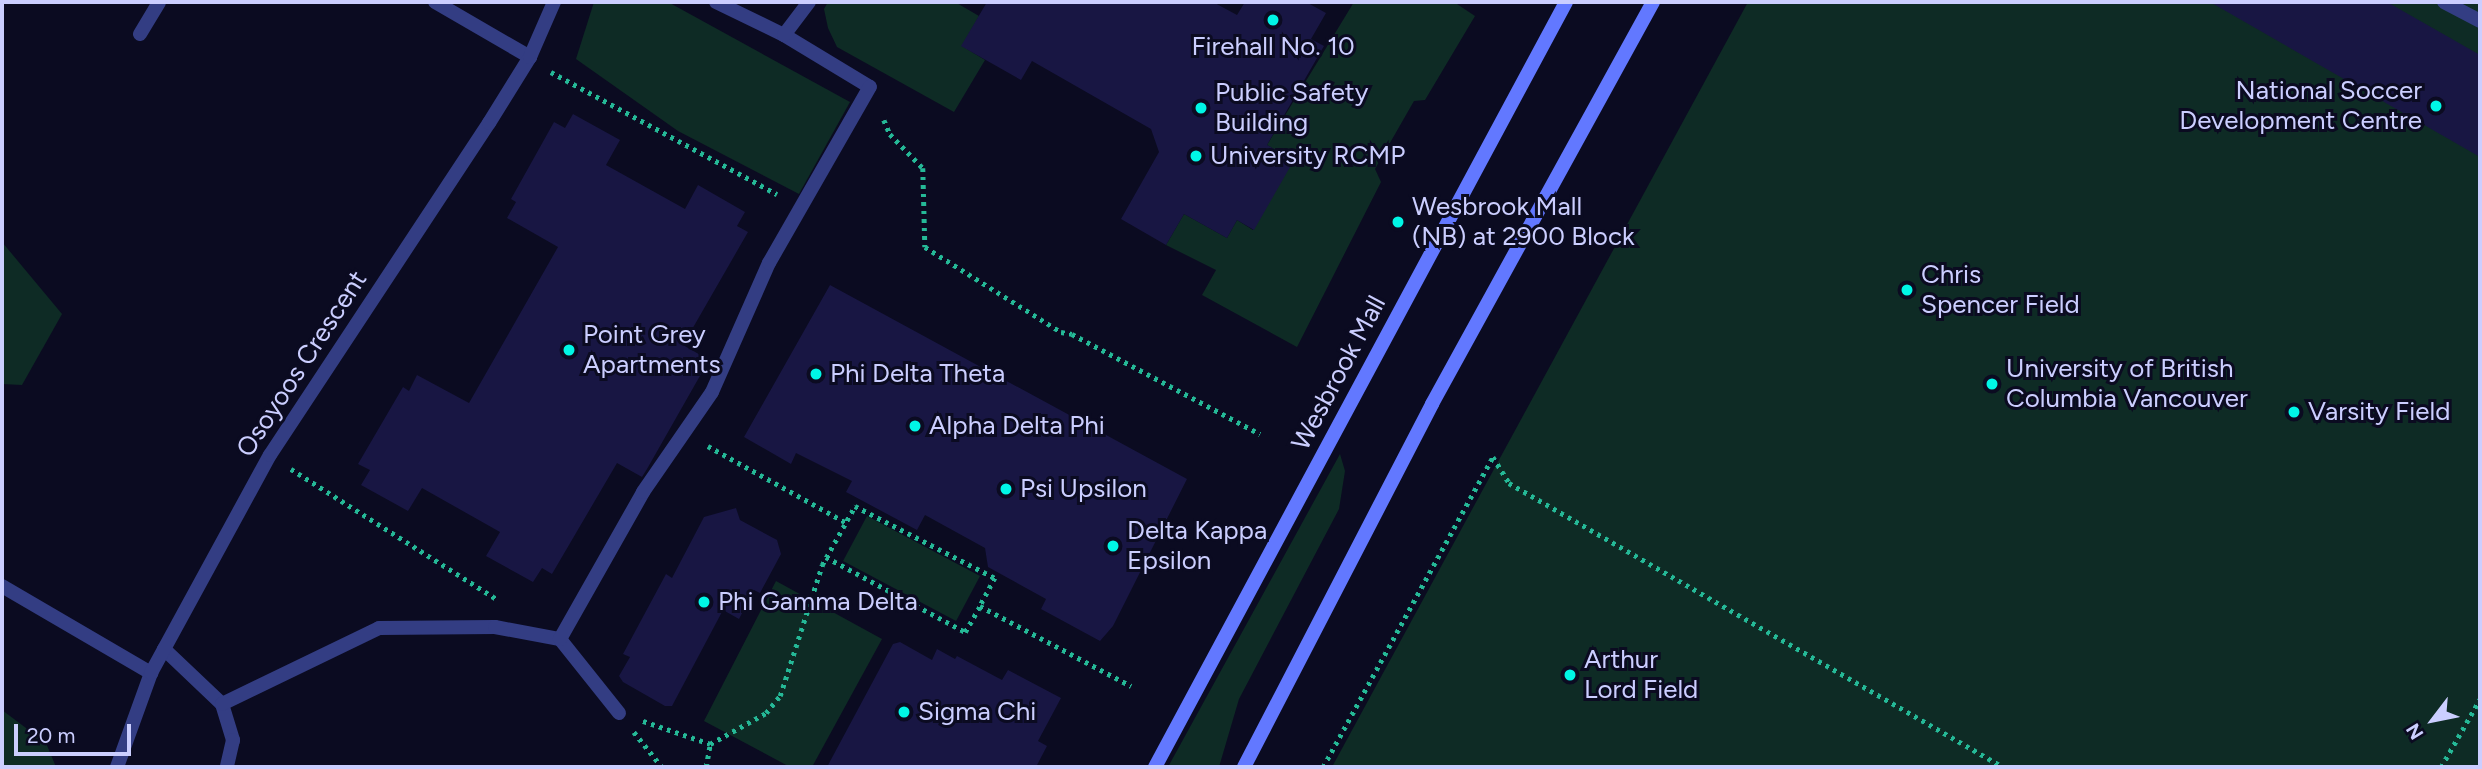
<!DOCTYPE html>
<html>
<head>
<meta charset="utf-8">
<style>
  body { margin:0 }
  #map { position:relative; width:2482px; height:769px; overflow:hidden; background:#0b0b21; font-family:Figtree,sans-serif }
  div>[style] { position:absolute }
  .green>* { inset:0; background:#0e2b25; transform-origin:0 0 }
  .building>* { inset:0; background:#181643 }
  .path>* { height:4.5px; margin-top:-2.25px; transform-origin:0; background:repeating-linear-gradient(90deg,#25b997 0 3.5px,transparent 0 8.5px) }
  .service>* { height:14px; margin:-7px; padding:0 7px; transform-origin:7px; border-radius:7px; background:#333d83 }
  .minor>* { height:14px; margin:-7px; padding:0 7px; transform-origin:7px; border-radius:7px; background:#333d83 }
  .secondary>* { height:14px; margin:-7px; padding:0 7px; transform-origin:7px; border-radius:7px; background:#6278ff }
  .dots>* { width:19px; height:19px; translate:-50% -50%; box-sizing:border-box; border:4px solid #0b0b21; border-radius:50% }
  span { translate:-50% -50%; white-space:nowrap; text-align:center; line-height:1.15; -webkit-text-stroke:6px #0b0b21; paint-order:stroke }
  .poi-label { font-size:26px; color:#cbceff }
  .right { translate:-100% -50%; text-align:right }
  .left { translate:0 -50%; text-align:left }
  .street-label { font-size:26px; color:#cbceff }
  .frame { position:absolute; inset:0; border:4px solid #cbceff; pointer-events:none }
  .north { position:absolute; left:2398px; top:685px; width:70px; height:70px; -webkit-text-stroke:5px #0b0b21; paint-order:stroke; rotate:238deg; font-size:19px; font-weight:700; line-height:28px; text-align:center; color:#cbceff }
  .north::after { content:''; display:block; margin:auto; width:24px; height:32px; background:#cbceff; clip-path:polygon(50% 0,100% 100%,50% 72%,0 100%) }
  .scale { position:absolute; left:14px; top:724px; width:117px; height:32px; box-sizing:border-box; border:4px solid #cbceff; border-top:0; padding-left:9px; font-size:21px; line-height:24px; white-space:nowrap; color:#cbceff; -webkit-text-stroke:5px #0b0b21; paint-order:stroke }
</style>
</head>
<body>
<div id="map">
  <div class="green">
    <div style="clip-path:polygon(594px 2px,668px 2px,850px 102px,799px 194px,678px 131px,576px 59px)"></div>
    <div style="clip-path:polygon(828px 2px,955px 2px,979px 16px,962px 46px,985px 60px,954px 112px,837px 47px,828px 28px,824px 9px)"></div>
    <div style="clip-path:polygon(1354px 2px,1454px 2px,1475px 16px,1425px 100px,1414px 101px,1375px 169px,1381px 182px,1297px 347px,1202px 295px,1216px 270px,1166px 245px,1184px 214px,1227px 238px,1237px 220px,1253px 230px,1293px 160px,1267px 145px)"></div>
    <div style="clip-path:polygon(1748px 2px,2480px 2px,2480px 767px,1332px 767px)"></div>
    <div style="clip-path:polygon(2px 242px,62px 314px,22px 385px,2px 384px)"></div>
    <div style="clip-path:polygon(1340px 454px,1345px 471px,1339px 509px,1239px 699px,1219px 767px,1168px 767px)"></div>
    <div style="left:867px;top:516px;width:128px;height:51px;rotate:28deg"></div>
    <div style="clip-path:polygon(776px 581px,882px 639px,812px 767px,790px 767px,704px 721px)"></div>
    <div style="clip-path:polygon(2px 710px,46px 743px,56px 767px,2px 767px)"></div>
  </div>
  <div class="building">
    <div style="clip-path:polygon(987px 2px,1213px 2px,1237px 15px,1245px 2px,1306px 2px,1326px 13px,1311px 39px,1324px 46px,1267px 145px,1294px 160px,1254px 230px,1237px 220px,1227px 238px,1184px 214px,1166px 245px,1121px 219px,1159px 152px,1151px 129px,1032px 61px,1021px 80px,961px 46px)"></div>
    <div style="clip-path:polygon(2210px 2px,2387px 2px,2480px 55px,2480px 157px)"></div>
    <div style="clip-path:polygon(573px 114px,620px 140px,606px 165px,685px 209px,698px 185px,745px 212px,737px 226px,748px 232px,683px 345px,709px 360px,647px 469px,642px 477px,617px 463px,552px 574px,542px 568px,533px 582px,486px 556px,500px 532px,422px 488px,408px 511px,361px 485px,370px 470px,358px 464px,403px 387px,409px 391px,417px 375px,469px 403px,558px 247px,507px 218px,516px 202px,511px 199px,554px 122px,565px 128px)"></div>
    <div style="clip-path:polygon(830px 285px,1187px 479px,1113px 626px,1100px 641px,1041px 609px,1046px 599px,988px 567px,985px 548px,925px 515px,917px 530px,846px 492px,852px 481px,796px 453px,791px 464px,744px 437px)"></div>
    <div style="clip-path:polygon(736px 508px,740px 520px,777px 540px,781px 554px,760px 593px,754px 590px,739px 619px,723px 610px,672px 706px,665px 706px,623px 682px,619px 676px,630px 657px,623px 654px,666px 574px,672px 578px,704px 517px)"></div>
    <div style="clip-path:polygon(900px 642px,932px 660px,937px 649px,955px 659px,957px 656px,1002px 680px,1008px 670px,1061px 698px,1038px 741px,1047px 746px,1036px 767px,827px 767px,893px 644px)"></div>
  </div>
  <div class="path">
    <div style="left:551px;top:72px;width:257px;rotate:28.4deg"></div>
    <div style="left:884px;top:120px;width:15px;rotate:67deg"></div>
    <div style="left:890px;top:134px;width:47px;rotate:45.9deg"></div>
    <div style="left:923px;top:168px;width:79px;rotate:88.5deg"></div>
    <div style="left:925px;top:247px;width:160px;rotate:32deg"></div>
    <div style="left:1061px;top:332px;width:11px;rotate:10deg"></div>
    <div style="left:1072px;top:334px;width:213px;rotate:28deg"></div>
    <div style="left:708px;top:446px;width:157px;rotate:29deg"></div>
    <div style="left:291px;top:469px;width:244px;rotate:32.3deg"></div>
    <div style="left:826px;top:557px;width:158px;rotate:28.3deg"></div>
    <div style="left:965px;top:632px;width:30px;rotate:-60deg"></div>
    <div style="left:980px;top:606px;width:171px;rotate:27.9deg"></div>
    <div style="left:643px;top:721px;width:71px;rotate:18.9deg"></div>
    <div style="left:710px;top:744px;width:64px;rotate:-29deg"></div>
    <div style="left:766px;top:713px;width:22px;rotate:-51deg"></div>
    <div style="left:780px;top:696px;width:138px;rotate:-72.2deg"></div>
    <div style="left:822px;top:565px;width:68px;rotate:-60.8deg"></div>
    <div style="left:855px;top:506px;width:157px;rotate:27.2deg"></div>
    <div style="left:995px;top:578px;width:32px;rotate:118deg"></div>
    <div style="left:634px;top:732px;width:45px;rotate:51.3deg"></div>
    <div style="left:706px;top:767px;width:23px;rotate:-80deg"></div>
    <div style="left:1323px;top:767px;width:354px;rotate:-61.3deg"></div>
    <div style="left:1493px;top:457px;width:31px;rotate:58deg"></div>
    <div style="left:1509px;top:483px;width:570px;rotate:29.89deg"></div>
    <div style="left:2441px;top:767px;width:78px;rotate:-60.2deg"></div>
  </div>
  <div class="service">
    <div style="left:716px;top:2px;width:76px;rotate:25.9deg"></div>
    <div style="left:784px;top:35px;width:100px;rotate:31.2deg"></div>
    <div style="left:2444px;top:2px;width:41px;rotate:27.8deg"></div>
    <div style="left:140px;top:34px;width:37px;rotate:-59deg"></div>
    <div style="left:784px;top:35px;width:41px;rotate:-52.9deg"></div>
    <div style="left:164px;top:649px;width:80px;rotate:43.5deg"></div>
    <div style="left:222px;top:704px;width:38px;rotate:73deg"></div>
    <div style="left:233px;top:740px;width:28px;rotate:103deg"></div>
    <div style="left:222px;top:704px;width:174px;rotate:-25.8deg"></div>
    <div style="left:379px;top:628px;width:116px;rotate:-0.5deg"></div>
  </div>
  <div class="minor">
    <div style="left:435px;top:2px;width:110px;rotate:30.1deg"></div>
    <div style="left:2px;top:586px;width:173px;rotate:30.3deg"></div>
    <div style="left:495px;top:627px;width:66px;rotate:10.5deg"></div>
    <div style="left:619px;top:713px;width:95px;rotate:-128.6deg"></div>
    <div style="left:560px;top:639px;width:169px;rotate:-60.5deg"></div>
    <div style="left:643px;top:492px;width:121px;rotate:-55.4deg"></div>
    <div style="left:712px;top:392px;width:141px;rotate:-66.2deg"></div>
    <div style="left:769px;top:263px;width:203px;rotate:-60.2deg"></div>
    <div style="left:117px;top:767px;width:100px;rotate:-70.1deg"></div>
    <div style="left:151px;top:673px;width:248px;rotate:-61.4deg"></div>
    <div style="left:270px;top:455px;width:398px;rotate:-56.6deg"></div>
    <div style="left:489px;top:123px;width:78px;rotate:-58.2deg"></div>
    <div style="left:530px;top:57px;width:60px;rotate:-66.4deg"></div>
  </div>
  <div class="secondary">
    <div style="left:1155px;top:767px;width:868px;rotate:-61.75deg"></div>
    <div style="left:1244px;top:767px;width:409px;rotate:-62.6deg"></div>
    <div style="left:1432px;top:404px;width:459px;rotate:-61.2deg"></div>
  </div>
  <div class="dots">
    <div style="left:1273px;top:20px;background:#00f6e6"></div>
    <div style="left:2436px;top:106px;background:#00f6e6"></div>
    <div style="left:1201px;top:108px;background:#00f6e6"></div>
    <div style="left:1196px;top:156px;background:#00f6e6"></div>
    <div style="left:1398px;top:222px;background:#00f6e6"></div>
    <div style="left:1907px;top:290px;background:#00f6e6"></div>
    <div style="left:569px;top:350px;background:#00f6e6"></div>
    <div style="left:816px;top:374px;background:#00f6e6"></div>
    <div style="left:1992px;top:384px;background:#00f6e6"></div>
    <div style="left:2294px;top:412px;background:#00f6e6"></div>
    <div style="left:915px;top:426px;background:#00f6e6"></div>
    <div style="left:1006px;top:489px;background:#00f6e6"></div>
    <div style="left:1113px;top:546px;background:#00f6e6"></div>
    <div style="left:704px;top:602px;background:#00f6e6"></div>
    <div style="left:1570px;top:675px;background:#00f6e6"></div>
    <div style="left:904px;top:712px;background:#00f6e6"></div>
  </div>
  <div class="poi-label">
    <span style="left:1273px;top:47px">Firehall No. 10</span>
    <span class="right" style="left:2422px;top:106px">National Soccer<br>Development Centre</span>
    <span class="left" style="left:1215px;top:108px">Public Safety<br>Building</span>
    <span class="left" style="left:1210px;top:156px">University RCMP</span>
    <span class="left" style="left:1412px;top:222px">Wesbrook Mall<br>(NB) at 2900 Block</span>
    <span class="left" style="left:1921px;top:290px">Chris<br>Spencer Field</span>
    <span class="left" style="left:583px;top:350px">Point Grey<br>Apartments</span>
    <span class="left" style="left:2006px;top:384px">University of British<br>Columbia Vancouver</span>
    <span class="left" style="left:830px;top:374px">Phi Delta Theta</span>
    <span class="left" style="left:2308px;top:412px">Varsity Field</span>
    <span class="left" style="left:929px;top:426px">Alpha Delta Phi</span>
    <span class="left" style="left:1020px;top:489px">Psi Upsilon</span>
    <span class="left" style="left:1127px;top:546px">Delta Kappa<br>Epsilon</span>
    <span class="left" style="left:718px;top:602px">Phi Gamma Delta</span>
    <span class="left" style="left:1584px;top:675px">Arthur<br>Lord Field</span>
    <span class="left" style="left:918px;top:712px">Sigma Chi</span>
  </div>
  <div class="street-label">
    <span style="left:302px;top:364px;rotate:-57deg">Osoyoos Crescent</span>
    <span style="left:1339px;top:373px;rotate:-62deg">Wesbrook Mall</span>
  </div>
  <div class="frame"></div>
  <div class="north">N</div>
  <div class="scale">20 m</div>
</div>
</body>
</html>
